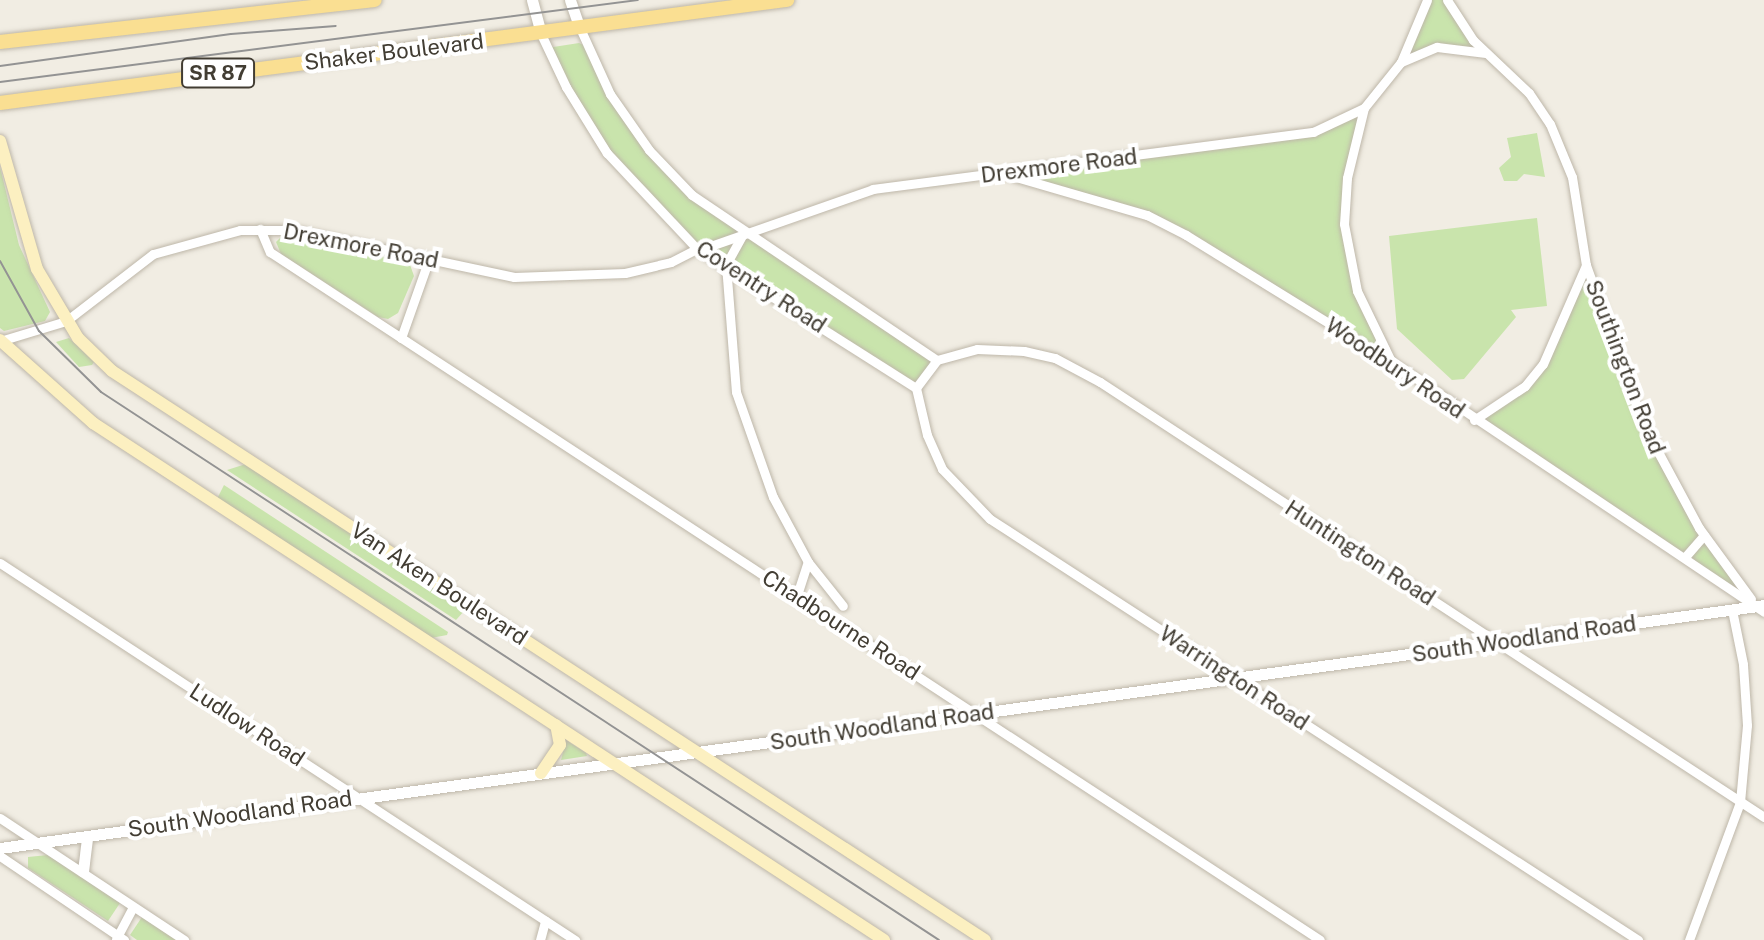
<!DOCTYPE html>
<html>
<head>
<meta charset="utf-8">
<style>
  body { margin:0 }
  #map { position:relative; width:1764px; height:940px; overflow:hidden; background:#f1ede3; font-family:"Public Sans",sans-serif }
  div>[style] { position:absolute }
  .green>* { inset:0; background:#c9e4ac }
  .roads { filter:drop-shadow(0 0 2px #beb7a9) drop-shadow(0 0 2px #beb7a9) }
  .minor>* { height:9px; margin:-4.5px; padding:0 4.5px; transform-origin:4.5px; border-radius:4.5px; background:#fff }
  .tertiary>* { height:11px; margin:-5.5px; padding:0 5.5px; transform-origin:5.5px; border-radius:5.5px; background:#fff }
  .secondary>* { height:12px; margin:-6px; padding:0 6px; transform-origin:6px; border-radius:6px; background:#fcf0c1 }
  .primary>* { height:14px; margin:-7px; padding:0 7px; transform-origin:7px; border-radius:7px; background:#fadf92 }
  .tram>* { height:2px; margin:-1px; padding:0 1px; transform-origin:1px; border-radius:1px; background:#939393 }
  span { translate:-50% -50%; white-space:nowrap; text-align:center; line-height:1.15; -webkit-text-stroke:8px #fff; paint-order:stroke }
  .shield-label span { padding:2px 6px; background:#fff; border:2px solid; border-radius:6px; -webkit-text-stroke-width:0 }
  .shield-label { font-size:20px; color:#423d33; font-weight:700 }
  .street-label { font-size:22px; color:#423d33 }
</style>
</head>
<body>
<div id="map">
  <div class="green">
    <div style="clip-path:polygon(1427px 0,1447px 0,1488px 54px,1448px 46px,1401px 62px)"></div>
    <div style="clip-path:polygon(579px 43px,588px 47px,649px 150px,692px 195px,937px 360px,916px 388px,699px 250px,607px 153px,547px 48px)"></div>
    <div style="clip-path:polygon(1364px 108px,1344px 199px,1352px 272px,1392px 362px,1147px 216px,1002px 173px,1297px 137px)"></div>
    <div style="clip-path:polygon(1537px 133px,1545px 177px,1524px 174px,1517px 181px,1504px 181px,1499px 168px,1511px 157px,1507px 138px)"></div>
    <div style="clip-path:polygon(0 167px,19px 245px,50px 312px,45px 321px,4px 331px,0 328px)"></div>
    <div style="clip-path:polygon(1537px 218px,1547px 306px,1511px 310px,1516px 317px,1464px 379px,1452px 380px,1397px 329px,1389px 236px)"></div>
    <div style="clip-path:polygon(282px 236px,409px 262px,414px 276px,398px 313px,388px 319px,378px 317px,281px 254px,276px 242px)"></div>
    <div style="clip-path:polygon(1586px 265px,1665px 470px,1756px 606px,1474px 420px,1533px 378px)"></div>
    <div style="clip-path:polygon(69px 338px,94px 362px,92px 365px,79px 367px,56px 342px)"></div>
    <div style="clip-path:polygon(246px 464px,464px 607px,465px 610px,456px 620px,227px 470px)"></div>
    <div style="clip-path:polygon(224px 485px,448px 632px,447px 635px,431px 638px,217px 499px)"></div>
    <div style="clip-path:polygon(566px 740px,586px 753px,587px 756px,561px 760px)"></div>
    <div style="clip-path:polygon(48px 855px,120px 903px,108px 921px,28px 868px,28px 857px)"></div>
    <div style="clip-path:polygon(142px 917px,178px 940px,137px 940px,130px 935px)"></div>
  </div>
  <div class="roads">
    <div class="minor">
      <div style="left:1447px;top:0;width:48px;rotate:57deg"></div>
      <div style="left:1473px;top:40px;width:77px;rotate:43.4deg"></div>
      <div style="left:1529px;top:93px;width:37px;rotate:56deg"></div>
      <div style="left:1550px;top:124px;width:57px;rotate:67.5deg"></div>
      <div style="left:1572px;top:177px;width:89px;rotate:81deg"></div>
      <div style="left:1586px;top:265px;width:169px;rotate:70.3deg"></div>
      <div style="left:1643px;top:424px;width:118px;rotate:61.7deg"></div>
      <div style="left:1699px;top:528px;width:88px;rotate:53.8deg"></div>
      <div style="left:579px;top:26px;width:75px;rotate:65.5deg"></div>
      <div style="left:610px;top:94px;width:68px;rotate:55.1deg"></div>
      <div style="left:649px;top:150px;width:62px;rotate:46.3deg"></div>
      <div style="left:692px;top:195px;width:295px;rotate:34deg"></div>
      <div style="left:541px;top:34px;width:59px;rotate:64.7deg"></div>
      <div style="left:566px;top:87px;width:78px;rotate:58.2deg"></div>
      <div style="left:607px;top:153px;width:132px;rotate:46.8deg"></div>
      <div style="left:697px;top:249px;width:259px;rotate:32.4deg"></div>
      <div style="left:1401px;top:62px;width:39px;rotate:-23deg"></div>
      <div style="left:1437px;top:47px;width:49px;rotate:7deg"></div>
      <div style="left:1364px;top:108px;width:72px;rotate:103.7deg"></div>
      <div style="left:1347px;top:178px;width:46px;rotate:93.7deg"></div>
      <div style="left:1344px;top:224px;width:68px;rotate:79deg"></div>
      <div style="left:1357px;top:291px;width:78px;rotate:64.1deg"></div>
      <div style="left:1002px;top:173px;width:151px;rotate:16.2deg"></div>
      <div style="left:1147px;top:215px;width:44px;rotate:27.1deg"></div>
      <div style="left:1186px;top:235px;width:242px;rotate:31.7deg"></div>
      <div style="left:1392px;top:362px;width:448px;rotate:33.9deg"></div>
      <div style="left:260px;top:229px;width:25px;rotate:67deg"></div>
      <div style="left:270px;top:252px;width:1255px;rotate:33.23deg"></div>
      <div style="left:744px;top:232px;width:38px;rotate:119deg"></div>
      <div style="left:726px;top:265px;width:127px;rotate:85.5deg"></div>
      <div style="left:736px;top:392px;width:111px;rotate:70.6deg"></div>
      <div style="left:773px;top:497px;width:74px;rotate:61.7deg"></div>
      <div style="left:808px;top:562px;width:56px;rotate:51.5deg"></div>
      <div style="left:699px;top:250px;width:184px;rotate:-19.3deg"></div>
      <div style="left:873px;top:189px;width:444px;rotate:-7.4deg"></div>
      <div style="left:1313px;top:132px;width:56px;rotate:-25.2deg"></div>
      <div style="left:1364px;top:108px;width:59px;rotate:-51.2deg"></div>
      <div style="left:1401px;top:62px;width:67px;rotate:-67.2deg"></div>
      <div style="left:401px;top:338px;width:84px;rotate:-70.5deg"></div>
      <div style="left:0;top:341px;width:69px;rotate:-16.9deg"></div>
      <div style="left:66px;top:321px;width:110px;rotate:-37.6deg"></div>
      <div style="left:153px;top:254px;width:90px;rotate:-15.4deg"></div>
      <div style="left:240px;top:230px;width:53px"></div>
      <div style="left:293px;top:230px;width:226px;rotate:12deg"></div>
      <div style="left:514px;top:277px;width:111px;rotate:-2.1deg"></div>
      <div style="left:625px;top:273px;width:47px;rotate:-13.4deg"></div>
      <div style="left:671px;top:262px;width:29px;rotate:-27deg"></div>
      <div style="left:937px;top:360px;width:41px;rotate:-15.4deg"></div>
      <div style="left:977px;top:349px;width:47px;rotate:2.4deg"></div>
      <div style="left:1024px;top:351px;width:32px;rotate:13deg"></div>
      <div style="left:1055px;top:358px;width:51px;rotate:28.1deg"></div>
      <div style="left:1100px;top:382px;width:794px;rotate:33.23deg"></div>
      <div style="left:937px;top:360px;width:35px;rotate:127deg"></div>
      <div style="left:916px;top:388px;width:48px;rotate:76.8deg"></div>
      <div style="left:927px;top:435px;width:37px;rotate:66deg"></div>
      <div style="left:942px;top:469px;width:69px;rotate:46.2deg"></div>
      <div style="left:990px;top:519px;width:773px;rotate:33.01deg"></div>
      <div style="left:1474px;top:420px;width:61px;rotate:-33.7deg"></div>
      <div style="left:1525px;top:386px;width:28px;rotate:-51deg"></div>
      <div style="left:1543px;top:364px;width:108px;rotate:-66.5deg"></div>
      <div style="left:1685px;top:557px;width:29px;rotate:-49deg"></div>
      <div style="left:0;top:563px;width:688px;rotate:33.25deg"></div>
      <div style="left:797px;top:595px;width:35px;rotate:-72deg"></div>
      <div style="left:0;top:818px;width:221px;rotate:33.5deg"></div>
      <div style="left:0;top:856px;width:150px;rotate:34.1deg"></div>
      <div style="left:116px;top:939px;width:36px;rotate:-62deg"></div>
      <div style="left:540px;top:940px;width:20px;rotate:-75deg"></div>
      <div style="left:1689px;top:940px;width:147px;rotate:-69.7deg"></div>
      <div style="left:1740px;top:802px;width:77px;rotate:-84.8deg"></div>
      <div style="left:1747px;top:725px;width:61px;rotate:-93.8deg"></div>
      <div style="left:1743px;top:664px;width:55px;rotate:-101.5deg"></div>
    </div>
    <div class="tertiary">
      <div style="left:532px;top:0;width:35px;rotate:75deg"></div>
      <div style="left:570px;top:0;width:28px;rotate:71deg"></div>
      <div style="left:0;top:848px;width:1781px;rotate:-7.84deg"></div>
      <div style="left:83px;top:871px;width:34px;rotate:-83deg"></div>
    </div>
    <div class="secondary">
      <div style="left:0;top:141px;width:133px;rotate:73.9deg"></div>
      <div style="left:37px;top:269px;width:80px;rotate:59.3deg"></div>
      <div style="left:78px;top:338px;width:47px;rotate:44.1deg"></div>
      <div style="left:112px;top:371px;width:1042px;rotate:33.1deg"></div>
      <div style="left:0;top:340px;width:125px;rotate:41.7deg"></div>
      <div style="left:93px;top:423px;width:945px;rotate:33.17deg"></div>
      <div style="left:541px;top:773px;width:34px;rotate:-56deg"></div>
      <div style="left:560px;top:745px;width:20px;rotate:-101deg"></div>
    </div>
    <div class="primary">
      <div style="left:0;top:42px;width:377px;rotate:-6.4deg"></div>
      <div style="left:0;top:103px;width:794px;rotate:-7.46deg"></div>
    </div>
  </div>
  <div class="tram">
    <div style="left:0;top:66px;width:233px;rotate:-7.9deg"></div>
    <div style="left:231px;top:34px;width:105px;rotate:-4.4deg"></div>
    <div style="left:0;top:82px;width:643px;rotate:-7.32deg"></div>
    <div style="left:0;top:261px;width:80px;rotate:60.9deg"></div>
    <div style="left:39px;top:331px;width:87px;rotate:44.5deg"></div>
    <div style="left:101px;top:392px;width:1001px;rotate:33.18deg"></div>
  </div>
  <div class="shield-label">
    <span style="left:218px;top:73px">SR 87</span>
  </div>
  <div class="street-label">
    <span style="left:394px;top:52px;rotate:-7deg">Shaker Boulevard</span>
    <span style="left:1059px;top:166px;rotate:-7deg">Drexmore Road</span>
    <span style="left:361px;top:246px;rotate:11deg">Drexmore Road</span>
    <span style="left:761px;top:287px;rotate:33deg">Coventry Road</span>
    <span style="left:1625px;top:367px;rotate:69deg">Southington Road</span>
    <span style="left:1395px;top:368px;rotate:34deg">Woodbury Road</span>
    <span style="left:1360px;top:553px;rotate:33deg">Huntington Road</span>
    <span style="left:439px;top:584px;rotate:33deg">Van Aken Boulevard</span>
    <span style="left:841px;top:625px;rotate:33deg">Chadbourne Road</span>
    <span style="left:1524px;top:639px;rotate:-8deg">South Woodland Road</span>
    <span style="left:1234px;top:678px;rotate:33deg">Warrington Road</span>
    <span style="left:247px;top:725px;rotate:33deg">Ludlow Road</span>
    <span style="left:882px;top:727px;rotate:-8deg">South Woodland Road</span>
    <span style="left:240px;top:814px;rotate:-8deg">South Woodland Road</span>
  </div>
</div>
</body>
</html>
